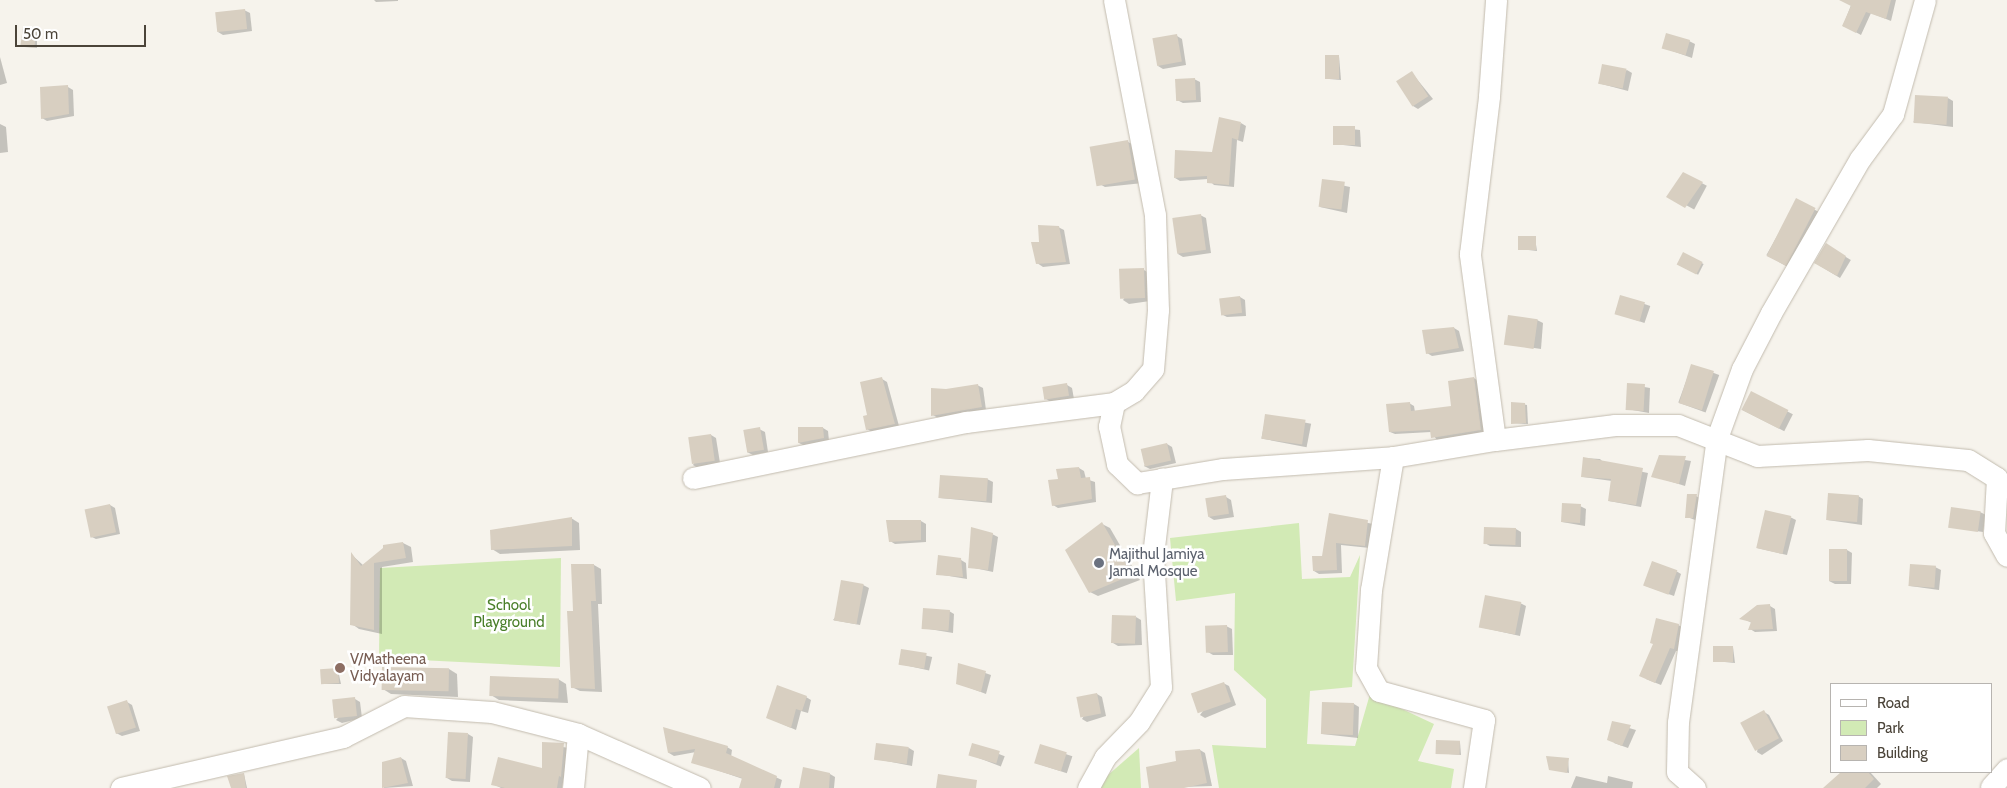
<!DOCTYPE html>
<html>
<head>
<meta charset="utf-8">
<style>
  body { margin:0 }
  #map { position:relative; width:2007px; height:788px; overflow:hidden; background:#f6f3ec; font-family:Cabin,sans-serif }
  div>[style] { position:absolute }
  .green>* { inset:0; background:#d2eab5 }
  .shadow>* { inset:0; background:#0003; transform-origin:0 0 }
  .building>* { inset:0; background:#d8cfc1; transform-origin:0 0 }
  .roads { filter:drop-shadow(0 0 1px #c2bbae) drop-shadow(0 0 1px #c2bbae) }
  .minor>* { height:21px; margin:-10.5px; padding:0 10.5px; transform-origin:10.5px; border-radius:10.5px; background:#fff }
  .dots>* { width:14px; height:14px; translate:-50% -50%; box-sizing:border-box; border:2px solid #fff; border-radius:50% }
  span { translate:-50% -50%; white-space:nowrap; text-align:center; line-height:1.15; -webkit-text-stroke:5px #fff; paint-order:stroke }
  .worship-label { font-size:15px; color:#5b616d }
  .left { translate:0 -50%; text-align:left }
  .park-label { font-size:15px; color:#4a7f2a }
  .education-label { font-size:15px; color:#785e54 }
  .legend { position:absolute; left:1830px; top:683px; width:162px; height:90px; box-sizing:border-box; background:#fff; border:1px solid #b7b4b0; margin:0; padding:6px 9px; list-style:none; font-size:15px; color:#4b4439 }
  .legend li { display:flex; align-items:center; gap:10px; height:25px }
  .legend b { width:25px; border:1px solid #b7b4b0 }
  .scale { position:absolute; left:15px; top:25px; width:131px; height:22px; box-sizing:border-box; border:2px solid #4b4439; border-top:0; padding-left:6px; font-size:15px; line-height:18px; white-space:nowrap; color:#4b4439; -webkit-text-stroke:4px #fff; paint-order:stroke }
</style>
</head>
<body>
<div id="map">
  <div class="green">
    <div style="clip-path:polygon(1299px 523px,1302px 579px,1350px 577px,1360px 555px,1352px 687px,1310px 691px,1307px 744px,1355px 746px,1370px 694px,1434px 724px,1418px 761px,1454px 769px,1451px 788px,1219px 788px,1212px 745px,1266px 748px,1266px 699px,1234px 670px,1235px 593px,1176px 601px,1170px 538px)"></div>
    <div style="clip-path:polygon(561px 558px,560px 667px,379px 658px,380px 568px)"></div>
    <div style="clip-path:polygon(1139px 748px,1141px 788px,1098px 788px,1100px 782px)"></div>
  </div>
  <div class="shadow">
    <div style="clip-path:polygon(374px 0,398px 0,398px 1px,376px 2px)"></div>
    <div style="clip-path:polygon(1853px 0,1896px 0,1891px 21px,1871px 13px,1861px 35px,1848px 28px,1843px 26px)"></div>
    <div style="clip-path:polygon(244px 10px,250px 13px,252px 31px,223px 35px,218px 32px)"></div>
    <div style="clip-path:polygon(37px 30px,37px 48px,24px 47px)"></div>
    <div style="clip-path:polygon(1177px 36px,1182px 39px,1186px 65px,1163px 69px,1158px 66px)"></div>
    <div style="clip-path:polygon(1689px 41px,1695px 44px,1692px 58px,1664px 48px)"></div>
    <div style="clip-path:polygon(1339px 56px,1341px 80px,1329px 79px,1327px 78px)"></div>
    <div style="clip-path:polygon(0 57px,7px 83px,0 85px)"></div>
    <div style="clip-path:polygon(1627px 70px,1632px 73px,1628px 91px,1598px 83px)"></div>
    <div style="clip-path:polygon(1412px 73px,1433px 99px,1418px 109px,1413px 106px)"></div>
    <div style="clip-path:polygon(1194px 79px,1200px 82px,1201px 102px,1183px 103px,1177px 100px)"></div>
    <div style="clip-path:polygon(68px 87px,73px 90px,74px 116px,47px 121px,42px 118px,42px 88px)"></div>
    <div style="clip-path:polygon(1948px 98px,1953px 101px,1953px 127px,1913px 122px)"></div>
    <div style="clip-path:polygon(1241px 123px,1246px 126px,1243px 142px,1237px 140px,1234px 187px,1214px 185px,1208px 179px,1180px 181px,1175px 178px,1213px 153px)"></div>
    <div style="clip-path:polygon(0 124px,6px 127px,8px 152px,0 153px)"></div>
    <div style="clip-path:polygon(1334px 127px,1360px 130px,1361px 147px,1334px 144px)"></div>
    <div style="clip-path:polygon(1128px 142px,1136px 146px,1143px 183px,1105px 187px,1096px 182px)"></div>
    <div style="left:1683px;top:173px;width:27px;height:27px;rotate:28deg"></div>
    <div style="clip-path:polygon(1323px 181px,1350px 187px,1347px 213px,1320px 207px)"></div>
    <div style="left:1797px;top:200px;width:26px;height:63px;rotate:29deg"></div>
    <div style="clip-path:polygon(1200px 215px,1206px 218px,1211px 253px,1183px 257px,1178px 254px)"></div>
    <div style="clip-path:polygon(1058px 227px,1064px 230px,1070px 264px,1043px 267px,1037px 263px,1040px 243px)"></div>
    <div style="clip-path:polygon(1535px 238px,1537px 251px,1519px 249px)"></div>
    <div style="left:1826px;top:245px;width:29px;height:21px;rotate:31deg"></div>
    <div style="left:1684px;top:254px;width:22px;height:12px;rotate:27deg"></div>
    <div style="clip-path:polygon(1144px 270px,1149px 273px,1150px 301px,1129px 304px,1123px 300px)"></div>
    <div style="left:1621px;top:296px;width:31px;height:18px;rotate:19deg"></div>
    <div style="clip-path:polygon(1240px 297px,1245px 300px,1246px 316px,1227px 317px,1221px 314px)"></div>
    <div style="clip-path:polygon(1537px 320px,1543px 323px,1541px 349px,1508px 344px)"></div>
    <div style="clip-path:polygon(1454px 328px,1459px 331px,1464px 351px,1432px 356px,1427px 353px)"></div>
    <div style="left:1692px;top:365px;width:29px;height:40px;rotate:20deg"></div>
    <div style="clip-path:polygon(1474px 378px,1478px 381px,1485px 432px,1437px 440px,1431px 432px,1395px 434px,1390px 432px,1409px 403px,1414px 406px,1415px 412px,1452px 407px)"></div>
    <div style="clip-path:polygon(882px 379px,887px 382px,899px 426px,872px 432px,867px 429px,869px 416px)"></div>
    <div style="clip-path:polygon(1628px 384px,1650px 388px,1649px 413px,1627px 409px)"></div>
    <div style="clip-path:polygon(977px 385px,983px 388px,986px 410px,938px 418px,933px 415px)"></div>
    <div style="clip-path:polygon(1067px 385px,1072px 388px,1074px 399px,1051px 402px,1046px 399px)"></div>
    <div style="left:1751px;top:393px;width:47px;height:19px;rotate:27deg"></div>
    <div style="clip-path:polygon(1512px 403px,1527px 405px,1528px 424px,1512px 423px)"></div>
    <div style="left:1266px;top:415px;width:46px;height:24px;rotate:11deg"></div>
    <div style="clip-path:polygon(823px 428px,828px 431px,829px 441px,805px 446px,799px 443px,799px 429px)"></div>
    <div style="clip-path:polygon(759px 429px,765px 432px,768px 452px,753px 455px,747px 452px)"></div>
    <div style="clip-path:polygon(711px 435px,716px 438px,720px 463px,698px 468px,693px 465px)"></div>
    <div style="clip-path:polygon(1167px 444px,1172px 447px,1176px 463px,1150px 469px,1144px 466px)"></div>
    <div style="clip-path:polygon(1660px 456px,1691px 461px,1685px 486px,1653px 476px)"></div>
    <div style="clip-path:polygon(1584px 458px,1600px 459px,1605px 464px,1648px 473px,1641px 507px,1609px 501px,1612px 481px,1583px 477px)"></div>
    <div style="clip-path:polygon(1079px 468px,1084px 471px,1086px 479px,1095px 482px,1096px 502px,1058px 508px,1053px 505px,1059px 480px)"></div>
    <div style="clip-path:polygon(987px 479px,993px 482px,992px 503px,940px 498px)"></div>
    <div style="clip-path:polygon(1696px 496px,1701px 499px,1698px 521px,1687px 517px)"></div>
    <div style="clip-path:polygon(1858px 496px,1863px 499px,1862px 525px,1827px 520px)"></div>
    <div style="clip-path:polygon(1226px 497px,1231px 500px,1234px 517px,1214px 520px,1209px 517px)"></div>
    <div style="clip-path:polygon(110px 505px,115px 508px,120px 534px,96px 539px,90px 536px)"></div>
    <div style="clip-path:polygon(1580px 506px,1586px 509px,1585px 526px,1562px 522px)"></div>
    <div style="clip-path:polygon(1980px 512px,1986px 515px,1983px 532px,1949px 527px)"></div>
    <div style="clip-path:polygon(1330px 515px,1373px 524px,1370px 548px,1341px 545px,1342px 573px,1319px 574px,1314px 571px,1323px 557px)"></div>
    <div style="clip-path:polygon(1790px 517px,1796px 520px,1787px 555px,1757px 548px)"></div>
    <div style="clip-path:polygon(571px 518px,579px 523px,580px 550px,500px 554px,492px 549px)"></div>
    <div style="clip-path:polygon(921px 521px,926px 524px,926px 542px,895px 544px,890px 541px)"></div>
    <div style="clip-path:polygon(1102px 524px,1110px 528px,1140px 580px,1098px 596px,1090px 592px)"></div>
    <div style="clip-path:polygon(1485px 529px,1516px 529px,1521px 532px,1521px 547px,1490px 546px,1485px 543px)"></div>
    <div style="clip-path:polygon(992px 534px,998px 537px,993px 572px,970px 567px)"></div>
    <div style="clip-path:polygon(403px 543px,411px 547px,413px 562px,382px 567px,382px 634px,359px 629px,352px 624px,352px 555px,364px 566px)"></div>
    <div style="clip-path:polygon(1847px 550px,1852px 553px,1851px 584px,1835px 584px,1829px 581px)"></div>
    <div style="clip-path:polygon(961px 560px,966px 563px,967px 579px,937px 574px)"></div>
    <div style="clip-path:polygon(594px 565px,601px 569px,602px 604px,598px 604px,602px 692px,580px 691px,572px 687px,574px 612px)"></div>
    <div style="clip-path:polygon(1935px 567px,1941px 570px,1939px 590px,1910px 586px)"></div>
    <div style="clip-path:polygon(1676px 571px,1681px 574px,1674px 596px,1646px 586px)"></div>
    <div style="clip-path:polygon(863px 585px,869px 588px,860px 625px,833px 620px)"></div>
    <div style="clip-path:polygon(1520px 603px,1526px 606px,1520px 636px,1480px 627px)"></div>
    <div style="clip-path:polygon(1770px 606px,1775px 609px,1777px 631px,1755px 632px,1750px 629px,1752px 623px,1742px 618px)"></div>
    <div style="clip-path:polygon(949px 611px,954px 614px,953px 633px,923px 628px)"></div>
    <div style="clip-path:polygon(1136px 617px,1141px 620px,1142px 645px,1118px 646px,1113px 643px)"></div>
    <div style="clip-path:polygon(1678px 625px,1684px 628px,1679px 651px,1676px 651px,1661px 685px,1646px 679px,1654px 644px)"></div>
    <div style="clip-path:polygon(1226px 626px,1232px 629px,1233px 655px,1213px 655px,1208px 652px)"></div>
    <div style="clip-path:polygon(1733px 647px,1735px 663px,1714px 661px)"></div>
    <div style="left:902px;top:650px;width:31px;height:14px;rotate:13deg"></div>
    <div style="clip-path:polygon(959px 664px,991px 675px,986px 694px,957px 683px)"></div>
    <div style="clip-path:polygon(383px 668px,449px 669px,457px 674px,458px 697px,391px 694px,383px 689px)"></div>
    <div style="clip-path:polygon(338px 670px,341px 684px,322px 684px)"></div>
    <div style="clip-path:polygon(558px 679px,566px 684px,568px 703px,499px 700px,491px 695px)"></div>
    <div style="clip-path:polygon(1223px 683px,1229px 686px,1236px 705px,1205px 718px,1200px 715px)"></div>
    <div style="clip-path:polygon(1097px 694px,1102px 697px,1106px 716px,1087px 722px,1082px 719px)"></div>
    <div style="clip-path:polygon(806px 697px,811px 700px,808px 713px,801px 711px,796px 730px,773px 720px)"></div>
    <div style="clip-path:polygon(355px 699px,360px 702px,362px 718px,342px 723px,336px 720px)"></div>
    <div style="clip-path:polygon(127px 702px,132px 705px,140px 731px,122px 736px,116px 733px)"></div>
    <div style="clip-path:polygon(1354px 704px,1359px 707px,1358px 738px,1322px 734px)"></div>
    <div style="clip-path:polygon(1764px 712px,1769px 715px,1783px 741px,1762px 755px,1757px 752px)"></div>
    <div style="clip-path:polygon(1612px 723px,1636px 730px,1628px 748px,1614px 743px)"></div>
    <div style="clip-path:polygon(665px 729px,727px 747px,732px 750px,731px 757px,782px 780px,780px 788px,740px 788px,743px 779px,693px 762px,696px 752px,674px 756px,669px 753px)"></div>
    <div style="clip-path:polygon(468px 734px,473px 737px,470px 782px,452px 781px,447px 778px)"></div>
    <div style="clip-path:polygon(1460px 742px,1461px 755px,1436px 753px)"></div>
    <div style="clip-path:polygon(544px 744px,569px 748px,562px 788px,501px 788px,493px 784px,543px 770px)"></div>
    <div style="left:973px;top:744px;width:34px;height:11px;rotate:21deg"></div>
    <div style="left:1041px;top:746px;width:33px;height:18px;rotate:18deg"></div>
    <div style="clip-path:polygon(909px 748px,914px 751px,912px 766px,876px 759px)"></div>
    <div style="clip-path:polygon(1200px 750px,1205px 753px,1212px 786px,1150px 788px,1178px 762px)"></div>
    <div style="clip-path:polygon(401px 758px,406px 761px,413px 786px,384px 788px,384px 763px)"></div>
    <div style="clip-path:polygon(1568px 759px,1569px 773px,1550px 769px)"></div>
    <div style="clip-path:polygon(1843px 772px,1870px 772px,1881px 784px,1877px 788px,1825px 788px)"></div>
    <div style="clip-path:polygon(244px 774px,247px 788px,232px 788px)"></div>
    <div style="clip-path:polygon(830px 774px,835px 777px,834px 788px,801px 788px)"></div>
    <div style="clip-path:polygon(1576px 776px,1607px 783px,1608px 776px,1633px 782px,1632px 788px,1571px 788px)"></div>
  </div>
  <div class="building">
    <div style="clip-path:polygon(1839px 0,1891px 0,1886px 19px,1866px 12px,1856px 33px,1842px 26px,1851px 6px)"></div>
    <div style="left:245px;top:9px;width:20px;height:30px;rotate:84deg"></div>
    <div style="left:23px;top:27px;width:14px;height:19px;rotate:8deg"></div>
    <div style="left:1666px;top:33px;width:25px;height:16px;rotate:16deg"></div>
    <div style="left:1177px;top:34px;width:28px;height:25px;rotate:80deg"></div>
    <div style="left:1339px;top:55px;width:24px;height:14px;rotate:90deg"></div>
    <div style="left:1602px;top:64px;width:25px;height:20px;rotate:11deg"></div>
    <div style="left:1412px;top:71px;width:30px;height:19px;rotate:57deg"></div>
    <div style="left:1195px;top:78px;width:22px;height:20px;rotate:87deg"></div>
    <div style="clip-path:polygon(68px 85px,69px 114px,41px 119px,40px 87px)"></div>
    <div style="left:1915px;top:95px;width:33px;height:28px;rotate:3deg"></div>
    <div style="clip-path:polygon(1219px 117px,1241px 122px,1238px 140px,1232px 138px,1229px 185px,1207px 183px,1207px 176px,1174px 178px,1175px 150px,1212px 152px)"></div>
    <div style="left:1333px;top:126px;width:22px;height:19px"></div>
    <div style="left:1128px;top:140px;width:40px;height:39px;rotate:80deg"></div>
    <div style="clip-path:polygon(1683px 172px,1703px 182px,1685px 208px,1666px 197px)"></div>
    <div style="left:1322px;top:179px;width:23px;height:28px;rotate:7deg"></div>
    <div style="left:1796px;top:198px;width:22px;height:65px;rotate:27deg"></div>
    <div style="left:1201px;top:214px;width:36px;height:29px;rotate:82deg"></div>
    <div style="clip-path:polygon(1038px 225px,1059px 226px,1066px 262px,1036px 264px,1031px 242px,1039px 242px)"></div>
    <div style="left:1518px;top:236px;width:18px;height:14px"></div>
    <div style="clip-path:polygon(1826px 243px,1846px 256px,1837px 276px,1814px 263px)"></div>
    <div style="left:1683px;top:252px;width:22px;height:14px;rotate:27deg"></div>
    <div style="left:1144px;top:268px;width:30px;height:25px;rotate:88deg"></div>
    <div style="left:1620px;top:295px;width:26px;height:20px;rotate:16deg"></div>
    <div style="left:1240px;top:296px;width:17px;height:21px;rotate:83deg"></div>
    <div style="left:1508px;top:315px;width:30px;height:30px;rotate:8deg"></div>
    <div style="clip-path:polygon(1454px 327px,1459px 348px,1426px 354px,1422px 330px)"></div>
    <div style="left:1691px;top:364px;width:24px;height:41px;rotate:17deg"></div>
    <div style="clip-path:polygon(882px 377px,895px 424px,866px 430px,863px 416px,867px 415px,860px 382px)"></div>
    <div style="clip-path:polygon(1474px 377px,1481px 430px,1431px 438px,1430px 430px,1389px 432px,1386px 404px,1410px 402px,1411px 411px,1451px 406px,1448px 381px)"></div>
    <div style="left:1067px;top:383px;width:13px;height:25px;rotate:81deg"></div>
    <div style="left:1627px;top:383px;width:18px;height:27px;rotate:3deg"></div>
    <div style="clip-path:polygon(978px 384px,982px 407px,931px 416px,931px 388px,946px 389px)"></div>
    <div style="left:1751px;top:391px;width:42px;height:21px;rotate:27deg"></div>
    <div style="clip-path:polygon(1511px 402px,1525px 403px,1526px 423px,1511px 424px)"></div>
    <div style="left:1265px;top:414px;width:41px;height:25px;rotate:8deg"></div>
    <div style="left:760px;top:427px;width:23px;height:17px;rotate:80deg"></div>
    <div style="clip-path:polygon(798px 427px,823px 427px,824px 438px,798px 443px)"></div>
    <div style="left:711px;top:434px;width:27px;height:23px;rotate:82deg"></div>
    <div style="left:1167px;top:443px;width:18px;height:27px;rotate:77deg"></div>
    <div style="clip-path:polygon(1659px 455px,1686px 456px,1679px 484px,1651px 477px)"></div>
    <div style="clip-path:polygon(1583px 457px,1643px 468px,1636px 505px,1608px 501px,1611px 479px,1581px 477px)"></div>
    <div style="clip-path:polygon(1079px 467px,1081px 478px,1090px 477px,1092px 499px,1052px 506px,1048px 480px,1058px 479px,1056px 469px)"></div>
    <div style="left:940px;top:475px;width:48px;height:23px;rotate:4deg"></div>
    <div style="left:1828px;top:493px;width:31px;height:27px;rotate:4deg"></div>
    <div style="clip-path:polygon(1687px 494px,1697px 494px,1693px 518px,1685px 518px)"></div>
    <div style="left:1226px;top:495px;width:19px;height:21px;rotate:81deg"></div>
    <div style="left:1562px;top:503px;width:19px;height:19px;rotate:3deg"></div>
    <div style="left:110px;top:504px;width:29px;height:26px;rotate:78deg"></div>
    <div style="left:1951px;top:507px;width:30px;height:21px;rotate:8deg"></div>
    <div style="left:1765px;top:510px;width:27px;height:39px;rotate:13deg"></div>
    <div style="clip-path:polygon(1329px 513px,1368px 520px,1365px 546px,1336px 543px,1337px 570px,1313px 571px,1312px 556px,1322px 556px)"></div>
    <div style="clip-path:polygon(572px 517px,572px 546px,491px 550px,490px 530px)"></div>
    <div style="clip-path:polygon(886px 520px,921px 520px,921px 540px,889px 542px)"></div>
    <div style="clip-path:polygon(1102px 522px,1132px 575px,1089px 593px,1065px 550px)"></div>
    <div style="clip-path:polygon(971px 527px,993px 533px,988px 570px,968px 568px)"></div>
    <div style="left:1484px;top:527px;width:32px;height:17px;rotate:2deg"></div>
    <div style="clip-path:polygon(403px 542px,406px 558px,374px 563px,374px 630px,350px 625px,351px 552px,361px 566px,383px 548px,383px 545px)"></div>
    <div style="left:1829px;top:549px;width:18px;height:32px"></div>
    <div style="clip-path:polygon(938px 555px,961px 558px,963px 577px,936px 575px)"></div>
    <div style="left:1652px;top:561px;width:27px;height:26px;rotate:20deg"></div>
    <div style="clip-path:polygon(571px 564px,594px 564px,596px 601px,591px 601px,595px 689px,571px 688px,567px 611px,573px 611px)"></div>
    <div style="left:1910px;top:564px;width:26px;height:22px;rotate:4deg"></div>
    <div style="left:841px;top:580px;width:23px;height:41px;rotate:10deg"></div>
    <div style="left:1485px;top:595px;width:37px;height:33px;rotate:11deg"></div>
    <div style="clip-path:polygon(1770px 604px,1773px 629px,1748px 630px,1751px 622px,1739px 619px,1757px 605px)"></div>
    <div style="left:923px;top:608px;width:27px;height:21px;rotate:4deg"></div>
    <div style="left:1112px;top:615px;width:24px;height:28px;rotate:2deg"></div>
    <div style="clip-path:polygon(1656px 618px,1679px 624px,1674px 649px,1670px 648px,1655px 683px,1639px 676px,1653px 644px,1650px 643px)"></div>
    <div style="left:1227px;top:625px;width:27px;height:22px;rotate:88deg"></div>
    <div style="left:1713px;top:646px;width:20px;height:16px"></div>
    <div style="left:901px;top:649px;width:26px;height:16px;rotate:9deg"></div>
    <div style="clip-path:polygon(958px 663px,986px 671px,981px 692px,956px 684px)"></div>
    <div style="left:382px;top:667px;width:67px;height:23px;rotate:1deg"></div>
    <div style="left:338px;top:668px;width:15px;height:18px;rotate:86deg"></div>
    <div style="left:490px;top:676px;width:69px;height:20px;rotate:2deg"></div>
    <div style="left:1224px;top:682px;width:21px;height:35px;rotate:71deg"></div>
    <div style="clip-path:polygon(777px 685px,807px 696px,802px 711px,796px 709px,791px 728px,766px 718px)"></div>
    <div style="left:1097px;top:693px;width:21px;height:21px;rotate:79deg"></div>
    <div style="left:355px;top:697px;width:19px;height:23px;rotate:84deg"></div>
    <div style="left:127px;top:700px;width:29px;height:21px;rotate:72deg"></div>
    <div style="left:1322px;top:702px;width:32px;height:32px;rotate:2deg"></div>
    <div style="left:1764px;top:710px;width:32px;height:27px;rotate:62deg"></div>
    <div style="clip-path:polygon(1612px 721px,1631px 725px,1622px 746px,1607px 740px)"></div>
    <div style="clip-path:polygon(663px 727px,728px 746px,726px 753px,777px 776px,774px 788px,739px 788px,742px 778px,691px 763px,695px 749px,668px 753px)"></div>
    <div style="left:448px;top:732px;width:20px;height:46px;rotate:3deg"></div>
    <div style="left:1436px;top:740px;width:24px;height:14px;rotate:2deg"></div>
    <div style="clip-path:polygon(542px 742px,564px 743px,561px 777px,559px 776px,557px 788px,505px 788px,491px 785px,498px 757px,542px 768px)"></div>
    <div style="left:876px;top:743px;width:33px;height:17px;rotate:7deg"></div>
    <div style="left:972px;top:743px;width:29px;height:13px;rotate:16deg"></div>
    <div style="left:1040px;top:744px;width:28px;height:20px;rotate:17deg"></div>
    <div style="clip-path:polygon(1200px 749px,1207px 783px,1184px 788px,1149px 788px,1146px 767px,1176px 761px,1175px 751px)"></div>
    <div style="clip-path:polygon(1546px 756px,1569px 758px,1567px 773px,1549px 770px)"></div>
    <div style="clip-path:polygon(401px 757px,408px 783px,382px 788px,382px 762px)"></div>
    <div style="clip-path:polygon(803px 767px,830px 773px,829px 788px,799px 788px)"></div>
    <div style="clip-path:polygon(1841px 772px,1868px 772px,1874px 779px,1865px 788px,1823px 788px)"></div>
    <div style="clip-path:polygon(244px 773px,246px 788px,231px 788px,227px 776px)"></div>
    <div style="clip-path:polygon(938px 774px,977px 780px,976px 788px,936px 788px)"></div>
  </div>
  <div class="roads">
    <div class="minor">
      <div style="left:1114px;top:0;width:219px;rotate:79.2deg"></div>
      <div style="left:1155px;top:215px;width:95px;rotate:88.2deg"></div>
      <div style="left:1158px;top:310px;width:59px;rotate:94.8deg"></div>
      <div style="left:1153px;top:369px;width:29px;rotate:131deg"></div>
      <div style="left:1134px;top:391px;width:23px;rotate:149deg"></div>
      <div style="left:1114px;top:403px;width:24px;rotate:102deg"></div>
      <div style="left:1109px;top:426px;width:39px;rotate:78deg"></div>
      <div style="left:1117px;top:464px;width:28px;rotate:44deg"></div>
      <div style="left:1137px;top:483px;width:25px;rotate:-9deg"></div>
      <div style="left:1495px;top:440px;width:188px;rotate:-97.7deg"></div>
      <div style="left:1470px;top:254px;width:159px;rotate:-83.1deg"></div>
      <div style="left:1489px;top:96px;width:96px;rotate:-85.8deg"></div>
      <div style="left:1393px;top:457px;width:135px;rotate:99.4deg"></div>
      <div style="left:1371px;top:590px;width:78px;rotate:93.7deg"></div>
      <div style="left:1366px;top:668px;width:26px;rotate:61deg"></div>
      <div style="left:1379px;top:691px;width:109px;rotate:15.4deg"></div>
      <div style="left:1484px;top:720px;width:69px;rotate:98.4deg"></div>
      <div style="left:693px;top:478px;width:279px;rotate:-11.6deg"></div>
      <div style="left:966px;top:422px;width:149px;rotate:-7.3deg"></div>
      <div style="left:1991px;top:787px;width:24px;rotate:-48deg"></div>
      <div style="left:121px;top:788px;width:228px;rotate:-12.9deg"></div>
      <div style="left:343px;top:737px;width:68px;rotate:-26.9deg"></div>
      <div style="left:404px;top:706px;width:88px;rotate:3.9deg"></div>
      <div style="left:492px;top:712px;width:89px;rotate:14.3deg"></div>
      <div style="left:578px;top:734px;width:133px;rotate:23.9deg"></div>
      <div style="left:573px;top:788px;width:54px;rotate:-84.7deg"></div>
      <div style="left:1088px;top:788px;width:35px;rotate:-61deg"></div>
      <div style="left:1105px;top:757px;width:49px;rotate:-45.8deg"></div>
      <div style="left:1139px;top:722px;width:41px;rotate:-57.8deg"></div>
      <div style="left:1161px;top:687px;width:132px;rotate:-93.5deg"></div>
      <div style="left:1153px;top:555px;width:77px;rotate:-83.2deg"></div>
      <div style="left:1162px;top:479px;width:62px;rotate:-9.3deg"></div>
      <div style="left:1223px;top:469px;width:170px;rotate:-4deg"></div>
      <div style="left:1393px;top:457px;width:103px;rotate:-9.5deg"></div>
      <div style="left:1495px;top:440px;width:121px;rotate:-7.1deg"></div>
      <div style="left:1615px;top:425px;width:63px"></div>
      <div style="left:1678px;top:425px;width:85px;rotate:21.4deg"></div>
      <div style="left:1757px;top:456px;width:111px;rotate:-3.1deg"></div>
      <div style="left:1868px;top:450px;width:100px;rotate:5.7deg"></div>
      <div style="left:1968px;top:460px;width:34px;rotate:32deg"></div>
      <div style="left:1997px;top:478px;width:55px;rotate:93.1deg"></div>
      <div style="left:1994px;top:533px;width:26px;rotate:61deg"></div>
      <div style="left:1695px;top:788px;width:24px;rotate:-138deg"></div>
      <div style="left:1677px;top:772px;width:50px;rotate:-88.9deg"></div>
      <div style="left:1678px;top:722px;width:287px;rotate:-82.2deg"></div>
      <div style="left:1717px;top:438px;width:73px;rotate:-70.1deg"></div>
      <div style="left:1742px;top:369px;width:63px;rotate:-62.6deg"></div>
      <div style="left:1771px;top:313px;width:178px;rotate:-60deg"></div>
      <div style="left:1860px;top:159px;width:56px;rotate:-53.7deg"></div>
      <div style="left:1893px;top:114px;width:118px;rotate:-74.3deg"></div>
    </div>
  </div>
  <div class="dots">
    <div style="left:1099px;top:563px;background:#6b7280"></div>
    <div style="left:340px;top:668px;background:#8d6e63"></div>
  </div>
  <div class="worship-label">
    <span class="left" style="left:1109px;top:563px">Majithul Jamiya<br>Jamal Mosque</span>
  </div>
  <div class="park-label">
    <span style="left:509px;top:614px">School<br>Playground</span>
  </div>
  <div class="education-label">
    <span class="left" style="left:350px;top:668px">V/Matheena<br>Vidyalayam</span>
  </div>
  <ul class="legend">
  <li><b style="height:6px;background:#fff"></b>Road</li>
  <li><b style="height:14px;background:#d2eab5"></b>Park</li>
  <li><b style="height:14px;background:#d8cfc1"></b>Building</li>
  </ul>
  <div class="scale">50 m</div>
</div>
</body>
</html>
